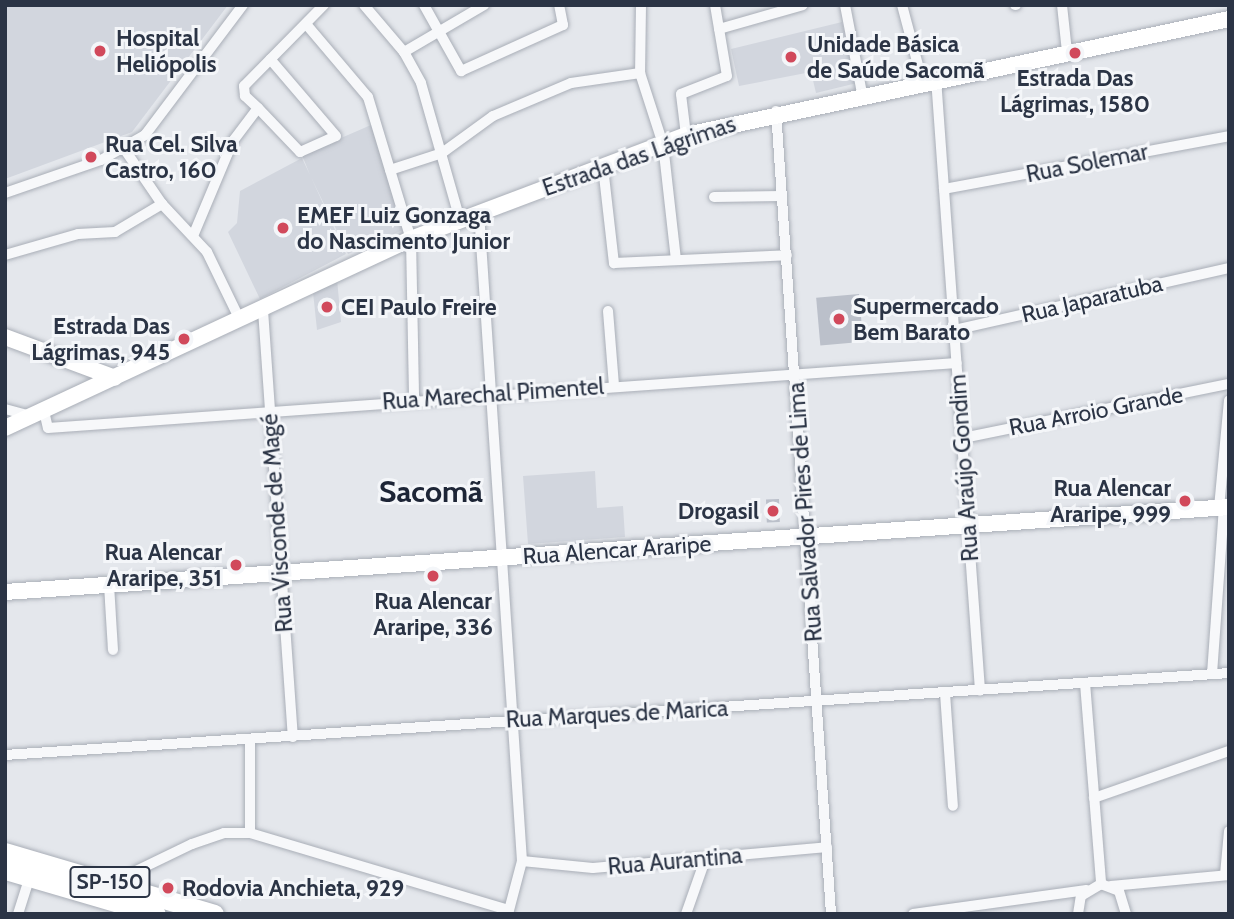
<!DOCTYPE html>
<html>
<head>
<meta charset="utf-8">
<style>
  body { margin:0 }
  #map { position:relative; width:1234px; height:919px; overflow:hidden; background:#e4e7ec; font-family:Cabin,sans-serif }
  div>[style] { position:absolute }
  .built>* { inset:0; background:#d2d6de }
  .building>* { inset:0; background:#bbc0ca; transform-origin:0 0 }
  .roads { filter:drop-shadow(0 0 2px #a9aeb7) drop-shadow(0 0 2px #a9aeb7) }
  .street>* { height:10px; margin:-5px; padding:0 5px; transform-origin:5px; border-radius:5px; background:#f7f8fa }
  .secondary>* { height:16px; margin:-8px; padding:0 8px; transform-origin:8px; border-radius:8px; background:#fff }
  .highway>* { height:19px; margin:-9.5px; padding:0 9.5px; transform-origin:9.5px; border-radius:9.5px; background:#fff }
  .dots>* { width:19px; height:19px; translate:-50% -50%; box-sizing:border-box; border:4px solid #f4f6f9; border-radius:50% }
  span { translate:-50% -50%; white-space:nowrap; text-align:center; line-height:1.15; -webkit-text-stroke:6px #f4f6f9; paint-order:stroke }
  .shield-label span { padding:2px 5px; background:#f4f6f9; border:2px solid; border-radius:5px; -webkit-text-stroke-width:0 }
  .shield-label { font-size:21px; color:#2b3445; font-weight:700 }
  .poi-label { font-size:23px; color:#2b3445; font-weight:700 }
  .left { translate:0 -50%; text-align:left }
  .right { translate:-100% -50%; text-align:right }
  .street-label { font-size:23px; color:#2b3445 }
  .district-label { font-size:30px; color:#1d2536; font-weight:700 }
  .frame { position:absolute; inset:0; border:7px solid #2b3445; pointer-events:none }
</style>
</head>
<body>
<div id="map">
  <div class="built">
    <div style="clip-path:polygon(5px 5px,228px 5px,132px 132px,5px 179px)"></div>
    <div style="clip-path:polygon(842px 22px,857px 83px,816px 93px,811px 72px,739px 86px,731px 49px)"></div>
    <div style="clip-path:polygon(371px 125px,403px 230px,348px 254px,311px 177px,346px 254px,260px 299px,228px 232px,237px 223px,240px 191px,302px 158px,310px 175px,302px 155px)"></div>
    <div style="clip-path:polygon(337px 279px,341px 322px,317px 330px,313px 292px)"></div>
    <div style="clip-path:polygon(595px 471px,597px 508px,623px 506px,625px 537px,528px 544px,523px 476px)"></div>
  </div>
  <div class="building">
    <div style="left:859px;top:294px;width:48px;height:43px;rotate:85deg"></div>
    <div style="left:779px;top:499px;width:23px;height:13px;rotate:88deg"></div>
  </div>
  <div class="roads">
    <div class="street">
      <div style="left:364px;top:5px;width:62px;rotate:49.6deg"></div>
      <div style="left:404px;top:52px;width:35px;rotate:61deg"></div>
      <div style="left:421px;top:83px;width:142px;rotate:74.1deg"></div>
      <div style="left:424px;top:5px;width:76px;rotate:60.7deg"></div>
      <div style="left:461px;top:71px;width:112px;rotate:-24.3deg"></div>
      <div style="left:563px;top:25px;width:20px;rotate:-101deg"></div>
      <div style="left:641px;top:5px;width:68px;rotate:90.8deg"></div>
      <div style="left:640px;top:73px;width:75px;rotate:72.1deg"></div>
      <div style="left:663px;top:144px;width:116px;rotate:83.6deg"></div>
      <div style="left:845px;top:5px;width:90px;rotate:79.1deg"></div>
      <div style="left:902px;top:5px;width:78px;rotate:75.1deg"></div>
      <div style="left:1015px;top:5px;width:1px"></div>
      <div style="left:1062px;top:5px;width:47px;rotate:83.9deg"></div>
      <div style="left:306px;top:24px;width:96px;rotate:49.7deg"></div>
      <div style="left:368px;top:97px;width:148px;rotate:73.2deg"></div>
      <div style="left:411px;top:239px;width:161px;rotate:88.9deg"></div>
      <div style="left:719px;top:29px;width:87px;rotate:-15.9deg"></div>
      <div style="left:404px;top:52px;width:93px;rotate:-30.4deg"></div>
      <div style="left:936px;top:78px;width:614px;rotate:85.89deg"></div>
      <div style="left:258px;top:108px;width:61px;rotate:46.3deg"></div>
      <div style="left:300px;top:152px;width:39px;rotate:-24deg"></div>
      <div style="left:336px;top:136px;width:101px;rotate:-130.6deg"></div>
      <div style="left:776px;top:111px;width:805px;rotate:86.08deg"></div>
      <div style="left:686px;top:135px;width:41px;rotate:-97deg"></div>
      <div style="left:681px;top:94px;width:49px;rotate:-21.4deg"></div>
      <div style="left:727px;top:76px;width:72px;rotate:-99.6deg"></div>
      <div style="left:125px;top:150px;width:65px;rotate:55.6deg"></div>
      <div style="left:162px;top:204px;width:66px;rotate:46.8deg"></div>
      <div style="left:207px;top:252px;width:76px;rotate:64.1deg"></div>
      <div style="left:603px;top:167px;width:97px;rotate:83.5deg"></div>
      <div style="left:614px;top:263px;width:173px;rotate:-2.6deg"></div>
      <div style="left:390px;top:170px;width:55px;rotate:-18.1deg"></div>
      <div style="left:442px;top:153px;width:63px;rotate:-36deg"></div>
      <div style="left:493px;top:116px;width:85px;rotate:-22.9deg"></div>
      <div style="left:571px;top:83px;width:70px;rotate:-8.2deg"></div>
      <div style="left:944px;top:189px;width:290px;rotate:-10.5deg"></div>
      <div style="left:5px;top:193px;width:102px;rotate:-19deg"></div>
      <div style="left:101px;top:160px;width:51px;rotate:-29.6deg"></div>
      <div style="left:145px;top:135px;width:163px;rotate:-53deg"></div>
      <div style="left:714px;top:197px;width:67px;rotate:-0.9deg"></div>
      <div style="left:479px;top:212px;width:650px;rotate:86.21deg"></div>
      <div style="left:522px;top:861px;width:55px;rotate:104.8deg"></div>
      <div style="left:193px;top:236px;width:103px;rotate:-67.2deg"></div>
      <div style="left:233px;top:141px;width:41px;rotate:-52.9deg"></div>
      <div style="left:258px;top:108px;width:18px;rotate:-137deg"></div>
      <div style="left:245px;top:96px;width:10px;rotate:-96deg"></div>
      <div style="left:244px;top:86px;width:114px;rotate:-45.4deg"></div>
      <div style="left:5px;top:255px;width:76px;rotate:-16deg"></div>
      <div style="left:78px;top:234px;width:37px;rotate:-3deg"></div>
      <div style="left:115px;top:232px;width:55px;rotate:-30.8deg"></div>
      <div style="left:263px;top:310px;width:428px;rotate:86deg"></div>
      <div style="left:608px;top:311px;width:74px;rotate:85.4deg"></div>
      <div style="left:954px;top:330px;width:282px;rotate:-12.7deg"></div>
      <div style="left:5px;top:409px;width:27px;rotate:15deg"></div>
      <div style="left:44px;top:411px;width:17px;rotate:77deg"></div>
      <div style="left:48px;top:428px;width:911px;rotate:-4.09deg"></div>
      <div style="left:963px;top:438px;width:271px;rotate:-11.5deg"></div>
      <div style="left:1219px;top:508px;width:108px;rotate:-84.7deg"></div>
      <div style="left:109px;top:585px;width:65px;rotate:86.5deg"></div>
      <div style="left:1212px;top:674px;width:166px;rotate:-85.9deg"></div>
      <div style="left:1085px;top:683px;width:202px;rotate:85.4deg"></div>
      <div style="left:945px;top:693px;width:113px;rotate:86deg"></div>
      <div style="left:250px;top:741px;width:92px;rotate:90deg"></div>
      <div style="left:5px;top:755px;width:1227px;rotate:-3.83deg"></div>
      <div style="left:1094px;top:798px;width:143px;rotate:-19.2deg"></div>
      <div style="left:522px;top:861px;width:71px;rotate:5.6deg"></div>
      <div style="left:593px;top:868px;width:235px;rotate:-5.1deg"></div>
      <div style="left:1225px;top:875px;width:44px;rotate:-84.8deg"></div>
      <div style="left:1111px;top:886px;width:119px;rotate:-5.3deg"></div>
      <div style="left:127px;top:887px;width:18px;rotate:-61deg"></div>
      <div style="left:136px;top:871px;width:62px;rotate:-25.7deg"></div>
      <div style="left:192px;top:844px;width:34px;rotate:-19deg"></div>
      <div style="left:224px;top:833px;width:26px"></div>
      <div style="left:250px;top:833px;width:270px;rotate:16.6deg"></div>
      <div style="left:18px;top:914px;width:43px;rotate:-72.4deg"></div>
      <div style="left:686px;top:914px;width:57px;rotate:-70.6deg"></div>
      <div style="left:913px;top:914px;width:175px;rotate:-7.9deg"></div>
      <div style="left:1078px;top:914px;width:18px;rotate:-81deg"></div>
      <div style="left:1081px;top:896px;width:23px;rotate:-31deg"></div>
      <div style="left:1101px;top:884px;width:19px;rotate:21deg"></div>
      <div style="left:1119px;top:891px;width:24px;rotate:73deg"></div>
    </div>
    <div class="secondary">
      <div style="left:5px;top:337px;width:117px;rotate:20.4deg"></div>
      <div style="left:5px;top:428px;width:448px;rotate:-25deg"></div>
      <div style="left:411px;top:239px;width:294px;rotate:-20.7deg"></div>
      <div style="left:686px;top:135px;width:555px;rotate:-12.06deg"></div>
      <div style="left:5px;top:592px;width:1227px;rotate:-3.97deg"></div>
    </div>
    <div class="highway">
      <div style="left:5px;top:852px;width:218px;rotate:16.5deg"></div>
      <div style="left:5px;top:870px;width:157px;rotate:16.2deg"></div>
    </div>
  </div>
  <div class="dots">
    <div style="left:100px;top:51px;background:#d1495b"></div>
    <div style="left:1075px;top:53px;background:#d1495b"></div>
    <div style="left:791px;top:57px;background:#d1495b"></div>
    <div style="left:91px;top:157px;background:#d1495b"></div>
    <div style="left:283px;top:228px;background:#d1495b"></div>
    <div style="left:327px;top:307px;background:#d1495b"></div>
    <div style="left:839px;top:319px;background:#d1495b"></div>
    <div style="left:184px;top:339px;background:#d1495b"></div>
    <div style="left:1185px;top:501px;background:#d1495b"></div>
    <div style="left:773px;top:511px;background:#d1495b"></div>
    <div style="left:236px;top:565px;background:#d1495b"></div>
    <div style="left:433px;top:576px;background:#d1495b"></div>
    <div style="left:168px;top:888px;background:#d1495b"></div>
  </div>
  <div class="shield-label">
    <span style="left:110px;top:882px">SP-150</span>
  </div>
  <div class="poi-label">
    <span class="left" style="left:116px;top:51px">Hospital<br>Heliópolis</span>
    <span class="left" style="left:807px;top:57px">Unidade Básica<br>de Saúde Sacomã</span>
    <span style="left:1075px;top:91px">Estrada Das<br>Lágrimas, 1580</span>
    <span class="left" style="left:105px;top:157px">Rua Cel. Silva<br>Castro, 160</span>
    <span class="left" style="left:297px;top:228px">EMEF Luiz Gonzaga<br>do Nascimento Junior</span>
    <span class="left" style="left:853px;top:319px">Supermercado<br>Bem Barato</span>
    <span class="left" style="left:341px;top:307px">CEI Paulo Freire</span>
    <span class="right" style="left:170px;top:339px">Estrada Das<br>Lágrimas, 945</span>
    <span class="right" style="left:1171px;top:501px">Rua Alencar<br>Araripe, 999</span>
    <span class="right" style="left:759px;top:511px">Drogasil</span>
    <span class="right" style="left:222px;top:565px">Rua Alencar<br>Araripe, 351</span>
    <span style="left:433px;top:614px">Rua Alencar<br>Araripe, 336</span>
    <span class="left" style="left:182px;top:888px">Rodovia Anchieta, 929</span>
  </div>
  <div class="street-label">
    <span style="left:639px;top:156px;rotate:-19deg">Estrada das Lágrimas</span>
    <span style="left:1087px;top:163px;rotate:-11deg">Rua Solemar</span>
    <span style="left:1092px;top:299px;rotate:-13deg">Rua Japaratuba</span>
    <span style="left:493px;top:394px;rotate:-4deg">Rua Marechal Pimentel</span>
    <span style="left:1096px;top:411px;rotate:-11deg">Rua Arroio Grande</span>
    <span style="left:964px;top:468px;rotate:-94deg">Rua Araújo Gondim</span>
    <span style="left:805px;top:512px;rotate:-94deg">Rua Salvador Pires de Lima</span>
    <span style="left:277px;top:523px;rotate:-94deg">Rua Visconde de Magé</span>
    <span style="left:617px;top:550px;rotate:-4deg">Rua Alencar Araripe</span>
    <span style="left:617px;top:714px;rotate:-3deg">Rua Marques de Marica</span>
    <span style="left:675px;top:861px;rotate:-5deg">Rua Aurantina</span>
  </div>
  <div class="district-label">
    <span style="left:431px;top:492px">Sacomã</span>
  </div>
  <div class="frame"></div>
</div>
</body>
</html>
